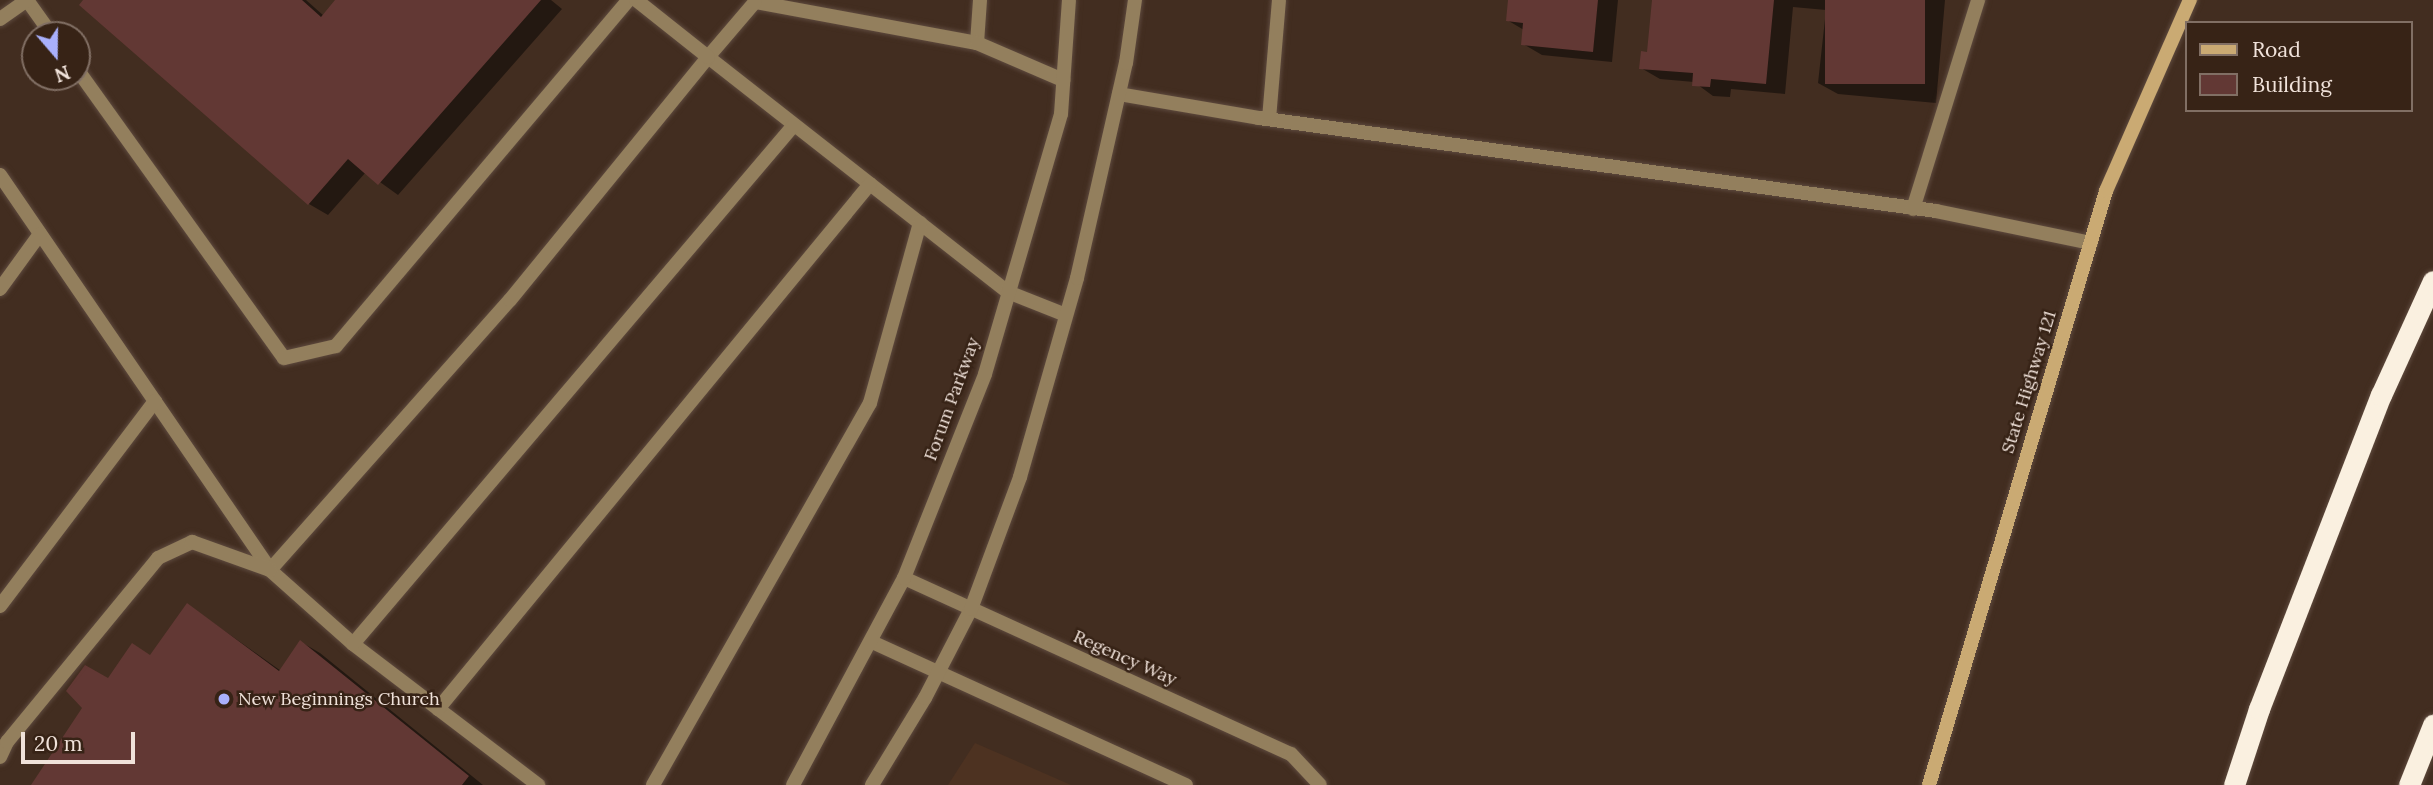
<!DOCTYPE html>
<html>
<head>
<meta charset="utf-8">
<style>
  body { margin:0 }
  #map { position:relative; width:2433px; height:785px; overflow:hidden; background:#422d20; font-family:Lora,serif }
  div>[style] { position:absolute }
  .built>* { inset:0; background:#4d3221 }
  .shadow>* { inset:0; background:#0007 }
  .building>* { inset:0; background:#623834; transform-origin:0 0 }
  .roads { filter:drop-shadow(0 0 2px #5e4a3e) drop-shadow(0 0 2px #5e4a3e) }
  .service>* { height:14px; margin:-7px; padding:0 7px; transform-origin:7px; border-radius:7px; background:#937f5d }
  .tertiary>* { height:14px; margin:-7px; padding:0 7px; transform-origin:7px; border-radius:7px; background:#937f5d }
  .secondary>* { height:14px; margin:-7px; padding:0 7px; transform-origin:7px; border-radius:7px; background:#caaa73 }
  .motorway>* { height:21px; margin:-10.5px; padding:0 10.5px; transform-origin:10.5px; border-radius:10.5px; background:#faf0e0 }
  .dots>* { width:19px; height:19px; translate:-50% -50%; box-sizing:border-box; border:4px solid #372316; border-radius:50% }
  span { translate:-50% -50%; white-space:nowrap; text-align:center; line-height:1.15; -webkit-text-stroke:5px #372316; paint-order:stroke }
  .street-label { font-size:18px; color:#f0e2da }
  .poi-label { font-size:18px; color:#f0e2da }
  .left { translate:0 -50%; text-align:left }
  .legend { position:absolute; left:2185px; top:21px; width:228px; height:91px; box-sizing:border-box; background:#372316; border:2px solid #816f64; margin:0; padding:9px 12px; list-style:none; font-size:21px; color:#f0e2da }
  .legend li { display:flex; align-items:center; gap:14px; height:35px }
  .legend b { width:35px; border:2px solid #816f64 }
  .north { position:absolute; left:21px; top:21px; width:70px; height:70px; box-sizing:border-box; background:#372316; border:2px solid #816f64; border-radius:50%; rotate:160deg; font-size:19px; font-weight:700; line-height:28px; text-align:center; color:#f0e2da }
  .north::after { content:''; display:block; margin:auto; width:24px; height:32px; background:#a9b0fc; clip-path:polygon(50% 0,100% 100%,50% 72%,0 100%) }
  .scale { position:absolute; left:21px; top:732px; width:114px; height:32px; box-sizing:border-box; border:4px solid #f0e2da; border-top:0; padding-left:9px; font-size:21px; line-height:24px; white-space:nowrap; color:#f0e2da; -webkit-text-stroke:5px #372316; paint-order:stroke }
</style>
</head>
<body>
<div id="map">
  <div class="built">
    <div style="clip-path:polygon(975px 743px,1071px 785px,948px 785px)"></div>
  </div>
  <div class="shadow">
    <div style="clip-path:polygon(85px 0,306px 0,324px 16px,338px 0,551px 0,562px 9px,398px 195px,366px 172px,328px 215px,309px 204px)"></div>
    <div style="clip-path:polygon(1510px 0,1618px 0,1612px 62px,1542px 55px,1523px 44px,1524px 30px,1507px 20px)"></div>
    <div style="clip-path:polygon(1654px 0,1945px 0,1936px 103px,1838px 94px,1818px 83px,1826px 10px,1793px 7px,1785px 94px,1731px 89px,1730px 97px,1713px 96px,1694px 82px,1660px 79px,1641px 68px,1649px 53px)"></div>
    <div style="clip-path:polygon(188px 605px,281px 671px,301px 642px,320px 653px,483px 785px,33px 785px,108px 680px,151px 656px)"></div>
  </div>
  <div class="building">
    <div style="clip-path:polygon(83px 0,302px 0,321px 17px,335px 0,541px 0,378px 185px,348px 159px,308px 205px,79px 5px)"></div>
    <div style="clip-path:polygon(1508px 0,1598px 0,1593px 52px,1521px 45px,1523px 23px,1506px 21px)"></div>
    <div style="clip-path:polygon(1652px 0,1774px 0,1766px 84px,1711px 79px,1710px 87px,1692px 86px,1693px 73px,1639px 69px,1641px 51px,1647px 52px)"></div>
    <div style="left:1825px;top:0;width:100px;height:84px"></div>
    <div style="clip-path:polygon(187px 603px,279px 671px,300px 640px,469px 776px,462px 785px,31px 785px,82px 708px,66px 691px,85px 665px,108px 678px,132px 643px,150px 655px)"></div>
  </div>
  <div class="roads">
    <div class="service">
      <div style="left:27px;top:0;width:43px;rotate:54.5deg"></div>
      <div style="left:980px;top:0;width:43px;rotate:94deg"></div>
      <div style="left:977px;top:43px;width:226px;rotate:-169.5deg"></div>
      <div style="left:755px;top:2px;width:72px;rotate:130.5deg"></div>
      <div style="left:708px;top:57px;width:381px;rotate:38.1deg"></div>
      <div style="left:0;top:19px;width:33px;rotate:-35deg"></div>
      <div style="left:977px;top:43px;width:94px;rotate:23.3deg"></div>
      <div style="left:77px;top:69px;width:355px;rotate:54.4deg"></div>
      <div style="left:284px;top:358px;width:53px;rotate:-13deg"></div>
      <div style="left:336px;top:346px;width:453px;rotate:-49.8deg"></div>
      <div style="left:1119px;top:94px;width:142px;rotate:9.7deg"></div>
      <div style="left:1259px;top:118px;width:683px;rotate:7.82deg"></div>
      <div style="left:1936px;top:211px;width:158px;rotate:11.7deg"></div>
      <div style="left:1269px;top:119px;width:119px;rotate:-85.2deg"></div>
      <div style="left:0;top:175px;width:478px;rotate:55.6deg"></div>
      <div style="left:270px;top:570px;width:111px;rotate:41.7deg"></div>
      <div style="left:353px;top:644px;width:233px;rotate:37.3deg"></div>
      <div style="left:1913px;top:209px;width:219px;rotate:-72.7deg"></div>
      <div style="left:0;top:289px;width:68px;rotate:-54deg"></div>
      <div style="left:270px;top:570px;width:361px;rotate:-48.4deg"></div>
      <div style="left:510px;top:300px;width:313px;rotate:-50.8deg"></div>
      <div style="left:708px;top:57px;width:92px;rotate:-141.6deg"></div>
      <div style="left:0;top:606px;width:257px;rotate:-52.9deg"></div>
      <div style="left:353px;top:644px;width:681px;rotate:-49.65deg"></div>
      <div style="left:438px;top:709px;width:680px;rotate:-50.55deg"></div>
      <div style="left:0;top:757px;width:17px;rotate:-65deg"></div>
      <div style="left:7px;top:742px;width:238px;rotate:-50.6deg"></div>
      <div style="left:158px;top:558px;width:38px;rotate:-25deg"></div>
      <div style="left:192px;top:542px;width:83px;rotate:19.7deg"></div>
      <div style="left:653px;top:785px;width:439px;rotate:-60.4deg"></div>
      <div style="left:870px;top:403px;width:187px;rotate:-74.5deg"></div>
    </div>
    <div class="tertiary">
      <div style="left:1008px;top:292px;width:62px;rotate:21.6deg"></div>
      <div style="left:904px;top:578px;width:425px;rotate:24.5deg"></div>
      <div style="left:1291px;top:754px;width:42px;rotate:46.9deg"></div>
      <div style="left:872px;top:642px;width:345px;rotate:24.5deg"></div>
      <div style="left:793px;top:785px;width:235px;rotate:-61.8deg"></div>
      <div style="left:904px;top:578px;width:219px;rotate:-68.3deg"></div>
      <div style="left:985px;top:374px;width:271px;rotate:-73.7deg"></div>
      <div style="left:1061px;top:114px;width:114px;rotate:-86deg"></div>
      <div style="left:872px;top:785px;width:102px;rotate:-58.7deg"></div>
      <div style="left:925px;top:698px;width:100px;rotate:-62.7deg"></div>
      <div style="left:971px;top:609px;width:141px;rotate:-69.6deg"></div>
      <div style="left:1020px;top:477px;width:207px;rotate:-74deg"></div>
      <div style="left:1077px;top:278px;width:221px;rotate:-77.2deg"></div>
      <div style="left:1126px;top:63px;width:64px;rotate:-81.9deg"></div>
    </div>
    <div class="secondary">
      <div style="left:1929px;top:785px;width:620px;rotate:-73.41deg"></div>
      <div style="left:2106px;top:191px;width:209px;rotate:-66.3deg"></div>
    </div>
    <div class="motorway">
      <div style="left:2234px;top:785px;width:80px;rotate:-71.8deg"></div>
      <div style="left:2259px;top:709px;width:337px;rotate:-68.8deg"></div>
      <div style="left:2381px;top:395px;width:125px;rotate:-65.5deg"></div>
      <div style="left:2409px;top:785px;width:65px;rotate:-68.2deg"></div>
    </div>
  </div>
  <div class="dots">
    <div style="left:224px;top:699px;background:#a9b0fc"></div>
  </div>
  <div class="street-label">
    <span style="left:2029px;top:382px;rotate:-73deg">State Highway 121</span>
    <span style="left:952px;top:399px;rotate:-70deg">Forum Parkway</span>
    <span style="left:1125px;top:658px;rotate:24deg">Regency Way</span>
  </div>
  <div class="poi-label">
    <span class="left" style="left:238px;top:699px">New Beginnings Church</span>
  </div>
  <ul class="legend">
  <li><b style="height:9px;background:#caaa73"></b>Road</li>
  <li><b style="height:19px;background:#623834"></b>Building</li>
  </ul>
  <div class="north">N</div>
  <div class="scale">20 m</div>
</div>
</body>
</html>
